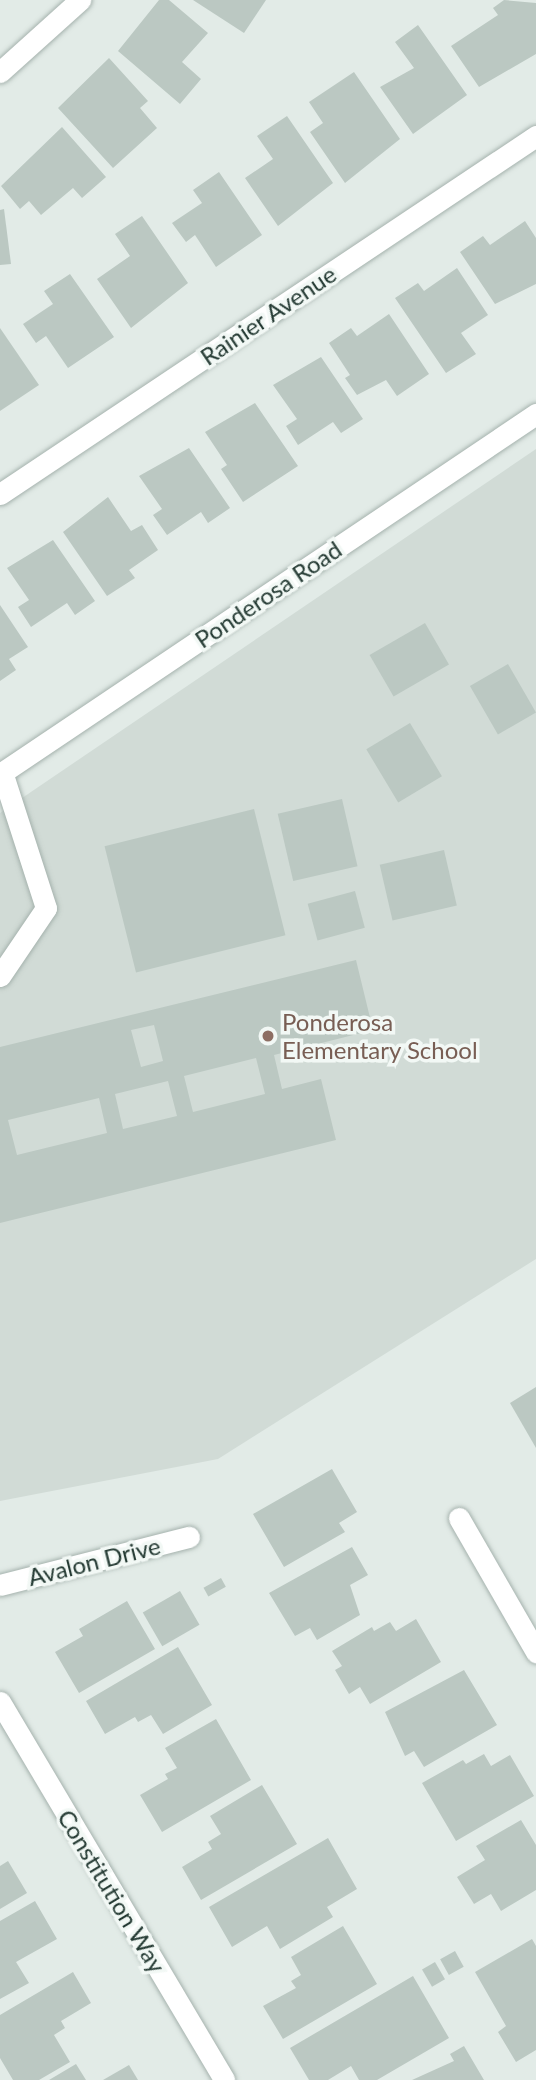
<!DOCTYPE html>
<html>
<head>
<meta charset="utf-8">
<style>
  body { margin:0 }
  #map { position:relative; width:536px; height:2080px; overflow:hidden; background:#e2ebe7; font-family:Lato,sans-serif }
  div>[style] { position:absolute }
  .built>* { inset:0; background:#d1dbd6 }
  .building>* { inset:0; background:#bbc8c2; transform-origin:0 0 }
  .roads { filter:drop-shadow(0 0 2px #a5b2ad) drop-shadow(0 0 2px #a5b2ad) }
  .minor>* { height:21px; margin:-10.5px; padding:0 10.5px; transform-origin:10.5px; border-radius:10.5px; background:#fff }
  .dots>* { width:19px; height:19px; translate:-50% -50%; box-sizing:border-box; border:4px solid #f2f8f5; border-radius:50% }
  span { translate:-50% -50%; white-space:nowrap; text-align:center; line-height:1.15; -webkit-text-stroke:7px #f2f8f5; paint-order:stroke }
  .street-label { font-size:24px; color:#243a33 }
  .education-label { font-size:24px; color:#785e54 }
  .left { translate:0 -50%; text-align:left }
</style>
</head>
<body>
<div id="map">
  <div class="built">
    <div style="clip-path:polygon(536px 449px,536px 1259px,218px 1459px,0 1501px,0 813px)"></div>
  </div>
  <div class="building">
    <div style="clip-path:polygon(159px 0,169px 0,208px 33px,182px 62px,201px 79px,180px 104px,118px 51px)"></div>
    <div style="clip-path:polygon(193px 0,266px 0,244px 33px)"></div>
    <div style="clip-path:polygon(504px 0,536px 3px,536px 54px,479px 87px,451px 46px,498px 15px,493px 8px)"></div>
    <div style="clip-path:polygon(418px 25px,467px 95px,413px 134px,380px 87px,414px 68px,395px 42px)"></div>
    <div style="clip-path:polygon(109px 58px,148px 101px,140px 108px,157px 128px,113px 168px,58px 108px)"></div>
    <div style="clip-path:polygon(354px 72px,400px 139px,345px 183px,310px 132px,323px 123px,309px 102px)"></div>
    <div style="clip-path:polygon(287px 116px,333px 183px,278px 226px,245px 178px,273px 159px,257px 136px)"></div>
    <div style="clip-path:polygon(62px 127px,106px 177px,82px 198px,73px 188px,41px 215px,29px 201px,20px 209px,1px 186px)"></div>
    <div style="clip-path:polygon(219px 172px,262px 235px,216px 267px,195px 235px,186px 242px,172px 223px,202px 203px,193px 190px)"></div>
    <div style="clip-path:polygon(4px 209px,11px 264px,0 265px,0 210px)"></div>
    <div style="clip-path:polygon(142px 216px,188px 283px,131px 328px,97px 279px,130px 256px,115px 234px)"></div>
    <div style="clip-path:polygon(525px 221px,536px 238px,536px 284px,495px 304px,460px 252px,483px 236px,490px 245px)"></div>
    <div style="clip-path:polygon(457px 268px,488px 315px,461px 333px,476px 354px,446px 373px,395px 298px,418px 283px,424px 291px)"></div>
    <div style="clip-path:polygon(70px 274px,114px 337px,68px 368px,46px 336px,36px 343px,23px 324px,53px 304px,44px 291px)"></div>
    <div style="clip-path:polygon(389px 314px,429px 374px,397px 396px,386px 380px,357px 395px,345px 378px,350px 375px,329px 343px,351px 328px,357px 336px)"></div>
    <div style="clip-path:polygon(0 328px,39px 385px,0 411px)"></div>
    <div style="clip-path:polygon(321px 357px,363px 419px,341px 433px,333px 422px,298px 445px,286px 426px,297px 419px,273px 385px)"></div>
    <div style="clip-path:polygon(255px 403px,298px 466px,243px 502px,221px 469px,227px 465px,205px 432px)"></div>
    <div style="clip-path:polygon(189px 448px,230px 508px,208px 523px,201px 512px,167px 535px,153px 515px,162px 509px,139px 476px)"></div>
    <div style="clip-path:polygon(108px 497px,131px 531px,142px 525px,158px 550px,129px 570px,135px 578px,107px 596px,63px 532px)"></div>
    <div style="clip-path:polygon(53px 540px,95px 601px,75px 615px,67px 603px,31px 627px,18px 607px,29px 600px,7px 568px)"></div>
    <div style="clip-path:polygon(0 605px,28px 647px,9px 659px,16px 670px,0 681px)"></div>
    <div style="left:425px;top:623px;width:48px;height:64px;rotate:60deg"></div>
    <div style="left:508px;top:664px;width:56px;height:44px;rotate:60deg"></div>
    <div style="left:410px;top:723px;width:62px;height:51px;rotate:59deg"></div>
    <div style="left:342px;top:799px;width:69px;height:66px;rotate:77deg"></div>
    <div style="left:254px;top:809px;width:130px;height:154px;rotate:76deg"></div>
    <div style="left:444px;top:850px;width:57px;height:66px;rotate:77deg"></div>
    <div style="left:355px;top:891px;width:38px;height:49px;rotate:75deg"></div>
    <div style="clip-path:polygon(evenodd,356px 960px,373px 1030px,274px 1055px,282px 1089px,321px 1079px,336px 1140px,0 1223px,0 1047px,356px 960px,154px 1025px,163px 1061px,141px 1067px,131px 1030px,154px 1025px,356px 960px,256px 1058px,265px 1094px,193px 1112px,184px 1076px,256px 1058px,356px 960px,168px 1081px,177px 1116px,123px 1129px,115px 1094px,168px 1081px,356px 960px,99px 1098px,107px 1133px,17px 1155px,8px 1120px,99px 1098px)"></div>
    <div style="clip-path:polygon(536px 1387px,536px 1448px,510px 1403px)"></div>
    <div style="clip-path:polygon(332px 1469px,357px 1512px,339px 1523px,345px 1532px,284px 1567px,253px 1514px)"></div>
    <div style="clip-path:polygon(352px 1547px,368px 1575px,350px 1585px,360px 1615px,317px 1640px,310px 1628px,295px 1636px,269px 1593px)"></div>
    <div style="left:221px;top:1578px;width:10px;height:20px;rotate:61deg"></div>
    <div style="left:180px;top:1591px;width:39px;height:43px;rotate:60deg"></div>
    <div style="clip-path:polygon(127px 1601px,155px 1649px,79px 1693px,55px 1652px,83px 1636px,79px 1629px)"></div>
    <div style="clip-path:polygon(416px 1619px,441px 1662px,370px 1704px,360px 1687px,349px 1694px,335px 1670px,342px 1666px,332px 1651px,372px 1627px,374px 1631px,390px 1622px,396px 1631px)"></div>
    <div style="clip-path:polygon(178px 1647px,212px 1705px,163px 1734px,151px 1715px,138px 1722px,135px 1717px,105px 1734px,86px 1701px)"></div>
    <div style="clip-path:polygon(464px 1670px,497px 1725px,424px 1767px,414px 1751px,405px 1756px,385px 1712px)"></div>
    <div style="clip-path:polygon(216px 1719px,251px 1780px,162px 1832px,140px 1795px,168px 1779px,165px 1774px,177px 1768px,165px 1748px)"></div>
    <div style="clip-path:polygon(484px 1754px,491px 1766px,510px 1755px,534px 1796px,456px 1841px,422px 1783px,463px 1760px,466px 1764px)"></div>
    <div style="clip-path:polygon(262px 1785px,297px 1844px,201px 1900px,182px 1867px,212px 1849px,208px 1842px,221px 1834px,210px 1816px)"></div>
    <div style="clip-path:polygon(521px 1820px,536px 1845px,536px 1890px,501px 1911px,491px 1894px,474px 1904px,457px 1877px,485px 1860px,476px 1846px)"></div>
    <div style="clip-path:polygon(328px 1838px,357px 1889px,327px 1907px,333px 1917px,280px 1949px,267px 1926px,232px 1947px,209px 1907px)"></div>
    <div style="clip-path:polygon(8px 1861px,27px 1893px,0 1909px,0 1866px)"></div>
    <div style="clip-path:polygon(35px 1901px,57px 1939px,16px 1962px,29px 1983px,0 1999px,0 1921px)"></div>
    <div style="clip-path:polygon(343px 1926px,377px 1984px,283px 2039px,263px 2006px,296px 1988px,291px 1981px,301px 1975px,291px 1957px)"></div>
    <div style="clip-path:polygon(532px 1939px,536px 1946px,536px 2050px,516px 2062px,498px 2032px,506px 2026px,475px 1972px)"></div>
    <div style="left:455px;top:1951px;width:18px;height:17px;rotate:61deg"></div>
    <div style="left:435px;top:1962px;width:20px;height:15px;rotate:60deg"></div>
    <div style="clip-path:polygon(73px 1972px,91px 2003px,61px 2021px,65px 2028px,54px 2035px,70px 2062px,39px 2080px,13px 2080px,0 2058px,0 2015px)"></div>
    <div style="clip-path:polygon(413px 1976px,449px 2038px,377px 2080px,359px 2080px,351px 2066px,328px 2080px,309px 2080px,290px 2048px)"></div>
    <div style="clip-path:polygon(464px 2046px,484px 2080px,412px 2080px,454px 2061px,450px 2054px)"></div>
    <div style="clip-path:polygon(76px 2064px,86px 2080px,49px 2080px)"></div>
    <div style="clip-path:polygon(129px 2065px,138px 2080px,103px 2080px)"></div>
  </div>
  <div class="roads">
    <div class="minor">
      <div style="left:0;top:72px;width:108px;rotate:-42deg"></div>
      <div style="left:0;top:494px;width:645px;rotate:-33.74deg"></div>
      <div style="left:0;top:774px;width:646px;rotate:-33.89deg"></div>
      <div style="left:0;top:976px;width:82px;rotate:-55.9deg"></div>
      <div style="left:46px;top:908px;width:143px;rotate:-107.9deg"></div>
      <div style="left:459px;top:1518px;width:155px;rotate:60.1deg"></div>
      <div style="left:0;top:1585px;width:195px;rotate:-14.3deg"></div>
      <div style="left:0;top:1702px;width:439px;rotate:59.3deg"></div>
    </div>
  </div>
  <div class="dots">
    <div style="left:268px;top:1036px;background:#8d6e63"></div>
  </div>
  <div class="street-label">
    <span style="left:268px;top:315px;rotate:-34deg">Rainier Avenue</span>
    <span style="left:268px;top:594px;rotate:-34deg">Ponderosa Road</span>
    <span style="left:94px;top:1561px;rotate:-14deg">Avalon Drive</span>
    <span style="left:112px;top:1891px;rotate:59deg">Constitution Way</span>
  </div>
  <div class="education-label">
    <span class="left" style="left:282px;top:1036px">Ponderosa<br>Elementary School</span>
  </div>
</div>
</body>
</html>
